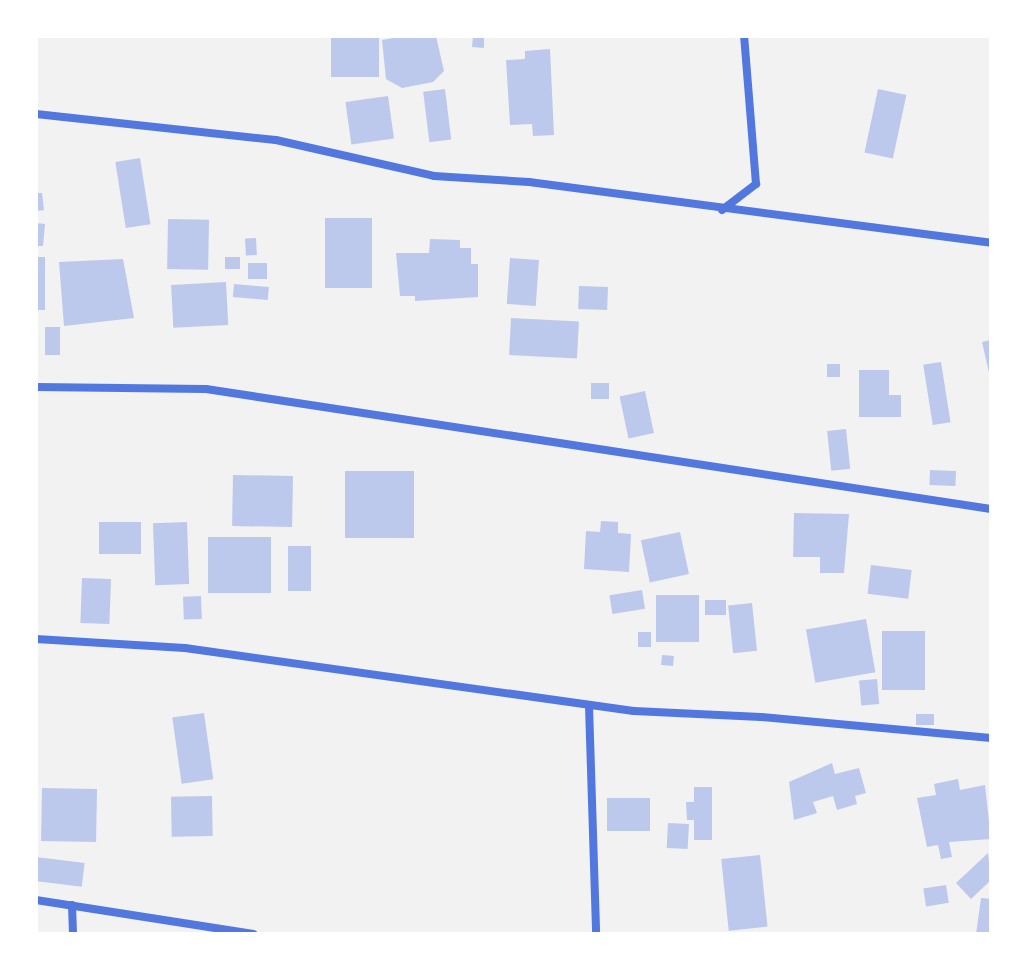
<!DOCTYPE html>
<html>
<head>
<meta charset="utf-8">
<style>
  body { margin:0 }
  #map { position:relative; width:1027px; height:970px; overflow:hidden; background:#f2f2f2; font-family:Georgia,serif }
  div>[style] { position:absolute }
  .building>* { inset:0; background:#bdc9ec; transform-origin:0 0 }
  .minor>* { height:8px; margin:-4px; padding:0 4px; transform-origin:4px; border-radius:4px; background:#5277de }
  span { translate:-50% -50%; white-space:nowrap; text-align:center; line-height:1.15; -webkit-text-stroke:8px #fff; paint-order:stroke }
  .frame { position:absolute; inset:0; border:38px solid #fff; pointer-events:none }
</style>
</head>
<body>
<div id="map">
  <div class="building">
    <div style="left:331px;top:36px;width:48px;height:41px"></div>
    <div style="clip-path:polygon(404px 36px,436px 36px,444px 71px,433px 82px,402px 88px,386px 79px,382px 40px)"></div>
    <div style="clip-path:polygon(473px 36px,484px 36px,484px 48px,472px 47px)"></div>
    <div style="clip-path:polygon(550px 49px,554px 135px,533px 136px,532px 124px,510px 125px,506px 60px,525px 59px,525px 51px)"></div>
    <div style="left:445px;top:89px;width:51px;height:22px;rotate:83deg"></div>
    <div style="left:878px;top:89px;width:29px;height:65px;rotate:12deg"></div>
    <div style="left:388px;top:96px;width:43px;height:43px;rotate:82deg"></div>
    <div style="left:140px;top:158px;width:67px;height:25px;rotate:81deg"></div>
    <div style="clip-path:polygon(36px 193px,42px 193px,44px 210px,36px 211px)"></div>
    <div style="left:325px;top:218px;width:47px;height:70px"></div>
    <div style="left:168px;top:219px;width:41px;height:50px;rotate:1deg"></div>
    <div style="clip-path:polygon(36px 223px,45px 224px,43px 246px,36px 246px)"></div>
    <div style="left:256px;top:238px;width:17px;height:11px;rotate:87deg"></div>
    <div style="clip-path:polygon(430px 239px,460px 240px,460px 248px,471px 248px,471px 264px,478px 264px,478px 297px,415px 301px,415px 296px,400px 296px,396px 253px,429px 253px)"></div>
    <div style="left:36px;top:257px;width:9px;height:53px"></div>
    <div style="left:240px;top:257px;width:12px;height:15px;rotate:90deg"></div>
    <div style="left:510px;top:258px;width:29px;height:46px;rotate:4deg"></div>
    <div style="clip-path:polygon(123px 259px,134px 318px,64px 326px,59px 262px)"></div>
    <div style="left:248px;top:263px;width:19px;height:16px"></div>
    <div style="left:226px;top:282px;width:43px;height:55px;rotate:87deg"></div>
    <div style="left:234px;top:284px;width:35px;height:13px;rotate:5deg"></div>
    <div style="left:579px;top:286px;width:29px;height:23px;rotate:2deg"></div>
    <div style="left:511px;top:318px;width:68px;height:37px;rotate:3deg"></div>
    <div style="left:45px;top:327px;width:15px;height:28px"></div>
    <div style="clip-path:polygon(991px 340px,991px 377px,990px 377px,982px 342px)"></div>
    <div style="left:941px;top:362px;width:61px;height:18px;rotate:81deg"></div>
    <div style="left:827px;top:364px;width:13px;height:13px"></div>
    <div style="clip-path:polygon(859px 370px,889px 370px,889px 395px,901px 395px,901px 417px,859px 417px)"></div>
    <div style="left:591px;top:383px;width:18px;height:16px"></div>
    <div style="left:645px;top:391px;width:43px;height:26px;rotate:78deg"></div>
    <div style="left:846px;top:429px;width:40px;height:19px;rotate:84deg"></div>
    <div style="left:930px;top:470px;width:26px;height:15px;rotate:2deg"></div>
    <div style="left:345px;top:471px;width:69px;height:67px"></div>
    <div style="left:233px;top:475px;width:60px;height:51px;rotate:1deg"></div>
    <div style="clip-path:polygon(794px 513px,849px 514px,844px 573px,820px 573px,820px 557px,793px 557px)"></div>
    <div style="clip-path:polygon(601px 521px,618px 522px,618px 533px,631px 534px,629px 572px,584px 569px,586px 531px,600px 532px)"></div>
    <div style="left:99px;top:522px;width:42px;height:32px"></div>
    <div style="left:187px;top:522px;width:62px;height:34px;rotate:88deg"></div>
    <div style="left:680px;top:532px;width:43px;height:40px;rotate:78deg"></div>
    <div style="left:208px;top:537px;width:63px;height:56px"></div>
    <div style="left:288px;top:546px;width:23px;height:45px"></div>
    <div style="left:871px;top:565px;width:41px;height:29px;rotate:7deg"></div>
    <div style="left:82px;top:578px;width:29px;height:45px;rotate:2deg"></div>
    <div style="left:642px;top:590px;width:19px;height:33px;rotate:81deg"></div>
    <div style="left:656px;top:595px;width:43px;height:47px"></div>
    <div style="left:201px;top:596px;width:23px;height:18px;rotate:88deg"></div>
    <div style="left:705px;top:600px;width:21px;height:15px"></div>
    <div style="left:752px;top:603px;width:48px;height:24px;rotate:84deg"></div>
    <div style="left:866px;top:619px;width:54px;height:61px;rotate:80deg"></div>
    <div style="left:882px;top:631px;width:43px;height:59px"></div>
    <div style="left:638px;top:632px;width:13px;height:15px"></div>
    <div style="left:662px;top:655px;width:12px;height:10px;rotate:5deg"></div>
    <div style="left:877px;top:679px;width:25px;height:18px;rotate:85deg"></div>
    <div style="left:204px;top:713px;width:67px;height:32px;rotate:82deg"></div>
    <div style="left:916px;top:714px;width:18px;height:11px"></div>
    <div style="clip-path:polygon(832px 763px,835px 774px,859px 768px,866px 793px,855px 796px,857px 804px,837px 810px,833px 796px,813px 802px,817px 813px,794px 820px,789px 782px)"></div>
    <div style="clip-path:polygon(958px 779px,960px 790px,985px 785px,991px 839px,949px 842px,952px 857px,941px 859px,938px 845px,927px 847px,917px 798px,936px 795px,934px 784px)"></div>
    <div style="clip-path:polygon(694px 787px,712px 787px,712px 840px,694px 840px,694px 820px,687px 820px,686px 802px,694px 802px)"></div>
    <div style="left:42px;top:788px;width:55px;height:53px;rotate:1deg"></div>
    <div style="left:212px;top:796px;width:40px;height:41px;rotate:89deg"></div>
    <div style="left:607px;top:798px;width:43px;height:33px"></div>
    <div style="left:668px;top:823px;width:21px;height:25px;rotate:3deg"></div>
    <div style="clip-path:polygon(988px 853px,991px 880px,971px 899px,956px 883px)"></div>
    <div style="left:760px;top:855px;width:72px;height:39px;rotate:84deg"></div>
    <div style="left:36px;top:857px;width:49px;height:24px;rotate:7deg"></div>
    <div style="left:946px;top:885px;width:18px;height:23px;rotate:81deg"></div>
    <div style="clip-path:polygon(981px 898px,991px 899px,991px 934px,976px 934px)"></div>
  </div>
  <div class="minor">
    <div style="left:36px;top:114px;width:241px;rotate:6.2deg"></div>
    <div style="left:276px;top:140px;width:162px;rotate:12.8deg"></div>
    <div style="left:434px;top:176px;width:95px;rotate:3.6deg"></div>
    <div style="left:529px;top:182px;width:466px;rotate:7.5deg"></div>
    <div style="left:722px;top:210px;width:43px;rotate:-37.4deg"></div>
    <div style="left:756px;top:184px;width:148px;rotate:-94.6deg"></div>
    <div style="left:36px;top:387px;width:170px;rotate:0.7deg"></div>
    <div style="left:206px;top:389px;width:794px;rotate:8.69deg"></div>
    <div style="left:36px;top:639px;width:149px;rotate:3.5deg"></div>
    <div style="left:185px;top:648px;width:453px;rotate:8deg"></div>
    <div style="left:634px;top:711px;width:127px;rotate:2.7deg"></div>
    <div style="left:761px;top:717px;width:231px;rotate:5.2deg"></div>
    <div style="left:589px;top:706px;width:228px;rotate:88.2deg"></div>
    <div style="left:36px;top:900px;width:220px;rotate:8.9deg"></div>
    <div style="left:72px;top:905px;width:29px;rotate:88deg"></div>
  </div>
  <div class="frame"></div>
</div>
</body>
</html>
